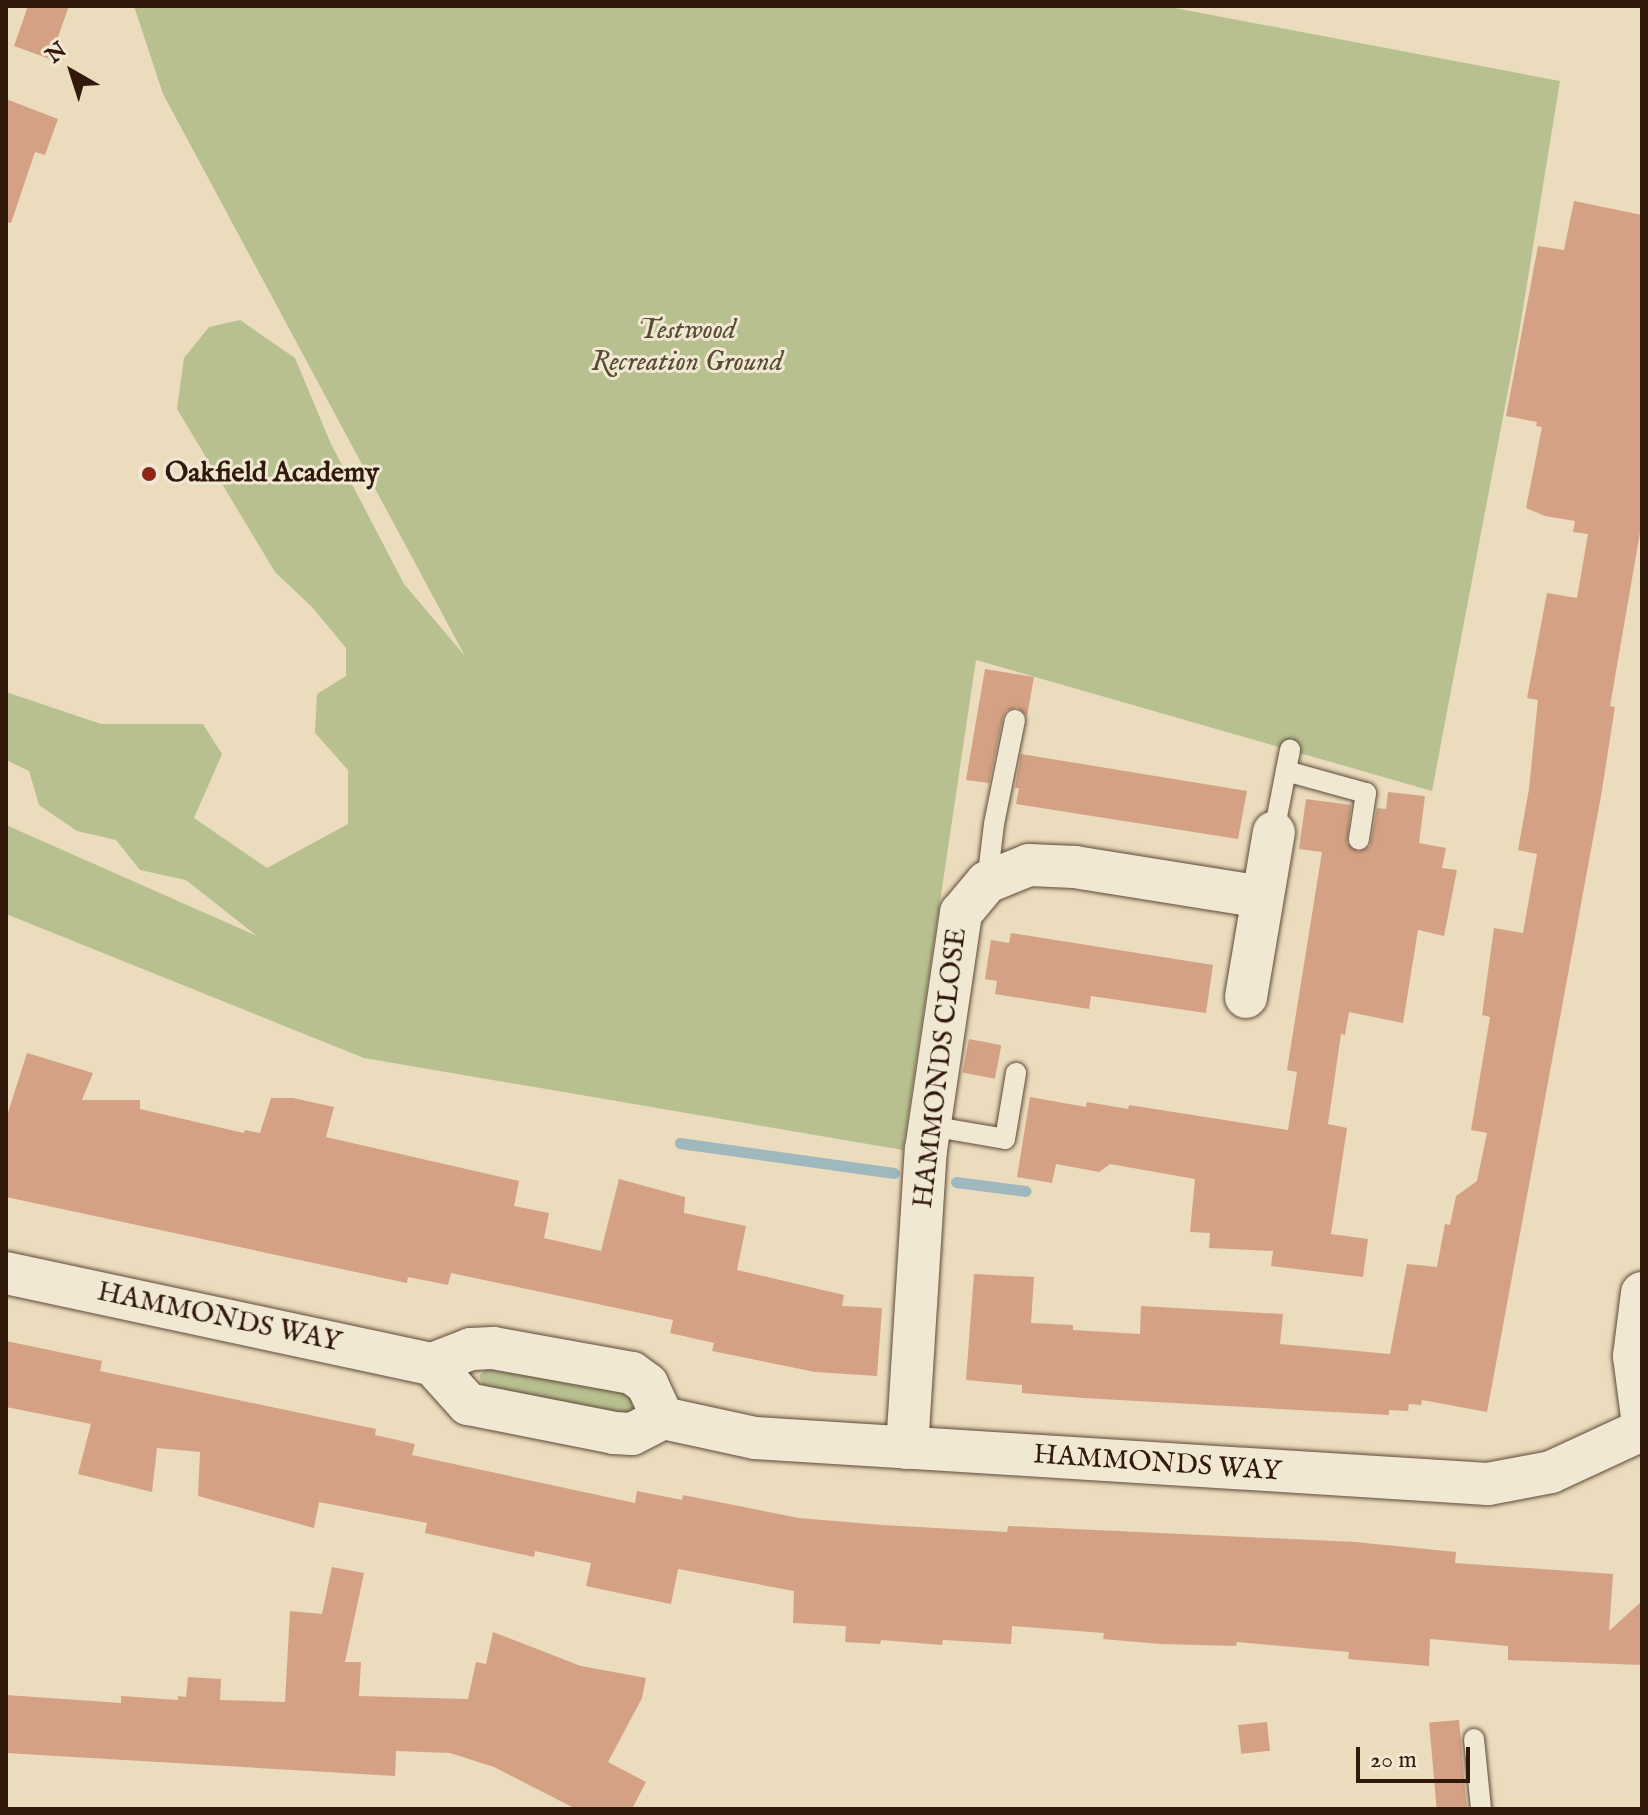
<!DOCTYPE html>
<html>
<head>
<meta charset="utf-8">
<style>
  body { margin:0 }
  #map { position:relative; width:1648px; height:1815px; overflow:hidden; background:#eadcbd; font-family:"IM FELL English",serif }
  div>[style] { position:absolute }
  .green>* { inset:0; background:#b8c090 }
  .stream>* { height:11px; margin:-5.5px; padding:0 5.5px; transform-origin:5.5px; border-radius:5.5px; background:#9eb8bd }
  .building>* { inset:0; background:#d5a185; transform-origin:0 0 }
  .roads { filter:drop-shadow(0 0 2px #5f4a38) drop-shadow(0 0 2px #5f4a38) }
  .lane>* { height:20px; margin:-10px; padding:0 10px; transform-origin:10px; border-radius:10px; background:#f1e8d4 }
  .street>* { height:42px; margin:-21px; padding:0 21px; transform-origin:21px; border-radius:21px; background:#f1e8d4 }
  .dots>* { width:22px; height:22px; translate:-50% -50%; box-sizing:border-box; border:4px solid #f1e8d4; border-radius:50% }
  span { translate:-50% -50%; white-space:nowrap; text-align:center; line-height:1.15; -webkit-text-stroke:6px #f1e8d4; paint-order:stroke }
  .park-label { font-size:28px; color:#5a4b33; font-style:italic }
  .poi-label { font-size:28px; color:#31190b; font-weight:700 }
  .left { translate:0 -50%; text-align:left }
  .street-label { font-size:28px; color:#31190b }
  .frame { position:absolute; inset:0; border:8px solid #31190b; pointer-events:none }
  .north { position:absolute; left:32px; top:32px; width:80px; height:80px; -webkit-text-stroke:6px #f1e8d4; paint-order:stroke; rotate:321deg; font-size:22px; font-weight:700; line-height:32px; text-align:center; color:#31190b }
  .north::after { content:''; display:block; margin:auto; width:28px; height:36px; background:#31190b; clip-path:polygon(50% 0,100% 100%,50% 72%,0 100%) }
  .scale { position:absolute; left:1356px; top:1747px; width:114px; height:36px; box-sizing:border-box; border:4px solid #31190b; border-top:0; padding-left:10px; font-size:24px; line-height:28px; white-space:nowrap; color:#31190b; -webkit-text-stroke:6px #f1e8d4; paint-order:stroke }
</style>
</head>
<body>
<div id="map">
  <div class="green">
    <div style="clip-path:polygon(134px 6px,1164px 6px,1560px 81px,1519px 333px,1432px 791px,976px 660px,903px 1150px,364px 1058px,6px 914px,6px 825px,257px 936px,186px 880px,140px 870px,116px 840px,77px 831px,39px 805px,29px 771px,6px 760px,6px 692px,101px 724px,203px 724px,222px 754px,194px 818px,267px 868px,348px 824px,348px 770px,315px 733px,317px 694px,346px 676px,346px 648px,312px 607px,275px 572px,177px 409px,184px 358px,209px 327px,240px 320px,295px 358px,331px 444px,404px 584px,465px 656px,163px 94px)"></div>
    <div style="clip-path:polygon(497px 1366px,625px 1394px,630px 1396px,633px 1408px,630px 1416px,485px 1389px,479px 1376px,488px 1367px)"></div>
  </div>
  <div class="stream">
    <div style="left:680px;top:1143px;width:216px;rotate:8deg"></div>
    <div style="left:956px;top:1182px;width:70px;rotate:7.4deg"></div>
  </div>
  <div class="building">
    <div style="clip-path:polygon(28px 6px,69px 6px,50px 59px,14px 46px)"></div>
    <div style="clip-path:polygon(6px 99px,58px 119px,45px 155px,35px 152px,11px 223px,6px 222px)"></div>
    <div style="clip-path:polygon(1574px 201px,1642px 215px,1642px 521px,1610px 706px,1615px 707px,1601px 796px,1487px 1412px,1422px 1400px,1421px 1405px,1409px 1404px,1408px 1411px,1389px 1410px,1389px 1415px,1083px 1398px,1022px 1393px,1022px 1385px,966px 1380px,974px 1274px,1034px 1277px,1031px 1323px,1073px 1325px,1073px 1330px,1140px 1334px,1141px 1306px,1283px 1314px,1280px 1344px,1390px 1354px,1407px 1264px,1437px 1267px,1445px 1224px,1450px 1225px,1456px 1196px,1477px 1181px,1487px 1133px,1471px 1130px,1490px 1017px,1482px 1015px,1494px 928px,1523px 933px,1537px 854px,1518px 850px,1529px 789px,1538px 700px,1527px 698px,1547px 593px,1577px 598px,1588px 534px,1573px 532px,1575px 521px,1545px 516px,1526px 508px,1542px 427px,1536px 426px,1537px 422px,1506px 416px,1538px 246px,1564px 250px)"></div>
    <div style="clip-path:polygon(985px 669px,1034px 677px,1027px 716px,1017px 707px,1006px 711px,1003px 717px,989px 783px,966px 780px)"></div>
    <div style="clip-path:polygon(1021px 754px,1247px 791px,1238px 839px,1016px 804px,1019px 788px,1015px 788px)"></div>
    <div style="clip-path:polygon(1388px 792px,1425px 796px,1419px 843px,1446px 848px,1442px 868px,1457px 870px,1444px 936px,1418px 930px,1403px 1023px,1349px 1012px,1345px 1035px,1341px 1034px,1328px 1124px,1347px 1128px,1331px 1234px,1368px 1239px,1363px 1277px,1271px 1266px,1273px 1251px,1209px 1248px,1210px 1233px,1190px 1232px,1195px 1179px,1110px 1164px,1099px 1172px,1056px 1164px,1052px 1183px,1017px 1177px,1030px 1097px,1086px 1107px,1087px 1102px,1128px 1109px,1129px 1105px,1288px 1130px,1297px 1072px,1287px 1070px,1322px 852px,1299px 849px,1306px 799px,1351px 805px,1347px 843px,1358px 852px,1370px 846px,1377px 808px,1386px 809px)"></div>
    <div style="clip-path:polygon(1011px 933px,1213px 965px,1206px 1013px,1091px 996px,1089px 1009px,995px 994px,997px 981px,985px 979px,991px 940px,1009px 943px)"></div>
    <div style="left:969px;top:1039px;width:33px;height:34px;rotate:11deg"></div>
    <div style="clip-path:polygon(27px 1053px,93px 1073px,82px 1100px,140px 1100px,140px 1109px,244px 1133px,245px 1130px,260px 1133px,271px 1098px,293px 1098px,334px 1107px,326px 1137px,519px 1181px,514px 1206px,549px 1213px,544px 1238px,601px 1251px,619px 1179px,685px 1197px,684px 1213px,746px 1226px,737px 1270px,844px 1295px,842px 1306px,882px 1308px,877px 1376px,815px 1372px,712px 1351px,714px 1343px,670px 1333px,673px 1320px,451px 1273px,448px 1285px,408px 1277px,407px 1283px,6px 1197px,6px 1119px)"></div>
    <div style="clip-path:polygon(6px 1341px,102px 1361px,100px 1371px,376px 1429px,375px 1435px,415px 1444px,412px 1455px,635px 1503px,637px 1491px,682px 1500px,683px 1495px,799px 1518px,883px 1525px,1007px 1532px,1008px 1526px,1355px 1542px,1456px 1552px,1455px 1563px,1613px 1574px,1609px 1631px,1642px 1601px,1642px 1665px,1508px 1660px,1508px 1646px,1430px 1639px,1429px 1666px,1348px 1659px,1349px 1652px,1237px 1642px,1236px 1646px,1160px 1644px,1103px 1639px,1104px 1633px,1012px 1626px,1011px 1644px,943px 1640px,942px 1645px,881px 1640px,880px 1644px,845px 1642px,846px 1626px,793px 1623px,794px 1591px,678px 1569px,671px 1604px,586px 1586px,591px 1563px,535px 1551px,534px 1557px,425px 1533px,427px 1523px,319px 1502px,314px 1528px,198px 1496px,200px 1452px,157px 1448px,152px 1492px,78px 1474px,91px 1424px,6px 1407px)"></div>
    <div style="clip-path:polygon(332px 1567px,364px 1573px,345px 1662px,361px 1662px,359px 1696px,468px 1699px,476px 1662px,486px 1664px,493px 1632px,581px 1666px,646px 1678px,642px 1698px,608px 1762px,646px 1782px,632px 1809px,576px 1809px,494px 1767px,450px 1753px,396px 1751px,395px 1776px,6px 1753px,6px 1695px,121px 1703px,121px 1696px,178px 1700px,178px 1696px,186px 1697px,188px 1677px,221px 1679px,220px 1700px,285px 1702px,290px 1611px,322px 1614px)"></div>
    <div style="left:1459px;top:1720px;width:89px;height:30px;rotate:85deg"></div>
    <div style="left:1267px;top:1722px;width:29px;height:29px;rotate:84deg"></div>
  </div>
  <div class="roads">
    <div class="lane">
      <div style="left:1286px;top:771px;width:83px;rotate:15.4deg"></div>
      <div style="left:1366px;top:793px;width:47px;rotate:98.7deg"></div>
      <div style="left:1274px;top:832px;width:84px;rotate:-79deg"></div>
      <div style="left:987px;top:882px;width:58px;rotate:-83.1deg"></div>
      <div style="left:994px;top:824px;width:106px;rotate:-78.6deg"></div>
      <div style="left:930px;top:1126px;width:76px;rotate:9.8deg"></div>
      <div style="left:1005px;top:1139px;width:67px;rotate:-80.5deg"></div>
      <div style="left:1474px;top:1739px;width:70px;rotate:84.3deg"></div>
    </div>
    <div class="street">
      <div style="left:1246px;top:997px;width:167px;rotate:-80.4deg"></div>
      <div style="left:6px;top:1273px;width:436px;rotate:12.1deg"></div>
      <div style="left:432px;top:1364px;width:42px;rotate:-21deg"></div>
      <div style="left:471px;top:1349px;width:22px;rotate:-3deg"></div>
      <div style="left:493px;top:1348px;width:141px;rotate:10.2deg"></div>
      <div style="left:632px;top:1373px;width:19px;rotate:36deg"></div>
      <div style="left:647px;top:1384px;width:38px;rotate:65deg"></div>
      <div style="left:1642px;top:1293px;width:64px;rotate:97.2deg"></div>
      <div style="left:1634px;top:1356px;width:62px;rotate:82.5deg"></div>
      <div style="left:432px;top:1364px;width:54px;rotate:48deg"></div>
      <div style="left:468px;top:1404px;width:149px;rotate:11.2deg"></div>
      <div style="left:614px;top:1433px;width:18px;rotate:3deg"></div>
      <div style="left:632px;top:1434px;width:35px;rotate:-27deg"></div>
      <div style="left:663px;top:1418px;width:94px;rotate:12.3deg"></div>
      <div style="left:755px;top:1438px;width:734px;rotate:3.59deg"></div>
      <div style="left:1488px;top:1484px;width:64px;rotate:-10.8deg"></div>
      <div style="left:1551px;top:1472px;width:100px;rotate:-24.8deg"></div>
      <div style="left:907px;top:1448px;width:299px;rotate:-86.4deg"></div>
      <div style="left:926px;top:1150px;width:240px;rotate:-81.6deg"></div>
      <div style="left:961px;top:913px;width:40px;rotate:-50deg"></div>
      <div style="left:987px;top:882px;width:45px;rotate:-22deg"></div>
      <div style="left:1029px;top:865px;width:46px;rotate:2.5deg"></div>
      <div style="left:1075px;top:867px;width:189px;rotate:9.1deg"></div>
    </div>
  </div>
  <div class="dots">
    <div style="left:149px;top:474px;background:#8f2418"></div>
  </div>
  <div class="park-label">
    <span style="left:687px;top:347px">Testwood<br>Recreation Ground</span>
  </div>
  <div class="poi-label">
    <span class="left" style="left:165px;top:474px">Oakfield Academy</span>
  </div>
  <div class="street-label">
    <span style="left:941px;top:1068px;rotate:-83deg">HAMMONDS CLOSE</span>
    <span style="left:219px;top:1318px;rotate:12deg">HAMMONDS WAY</span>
    <span style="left:1157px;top:1464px;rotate:4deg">HAMMONDS WAY</span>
  </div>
  <div class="frame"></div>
  <div class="north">N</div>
  <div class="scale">20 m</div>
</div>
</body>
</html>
